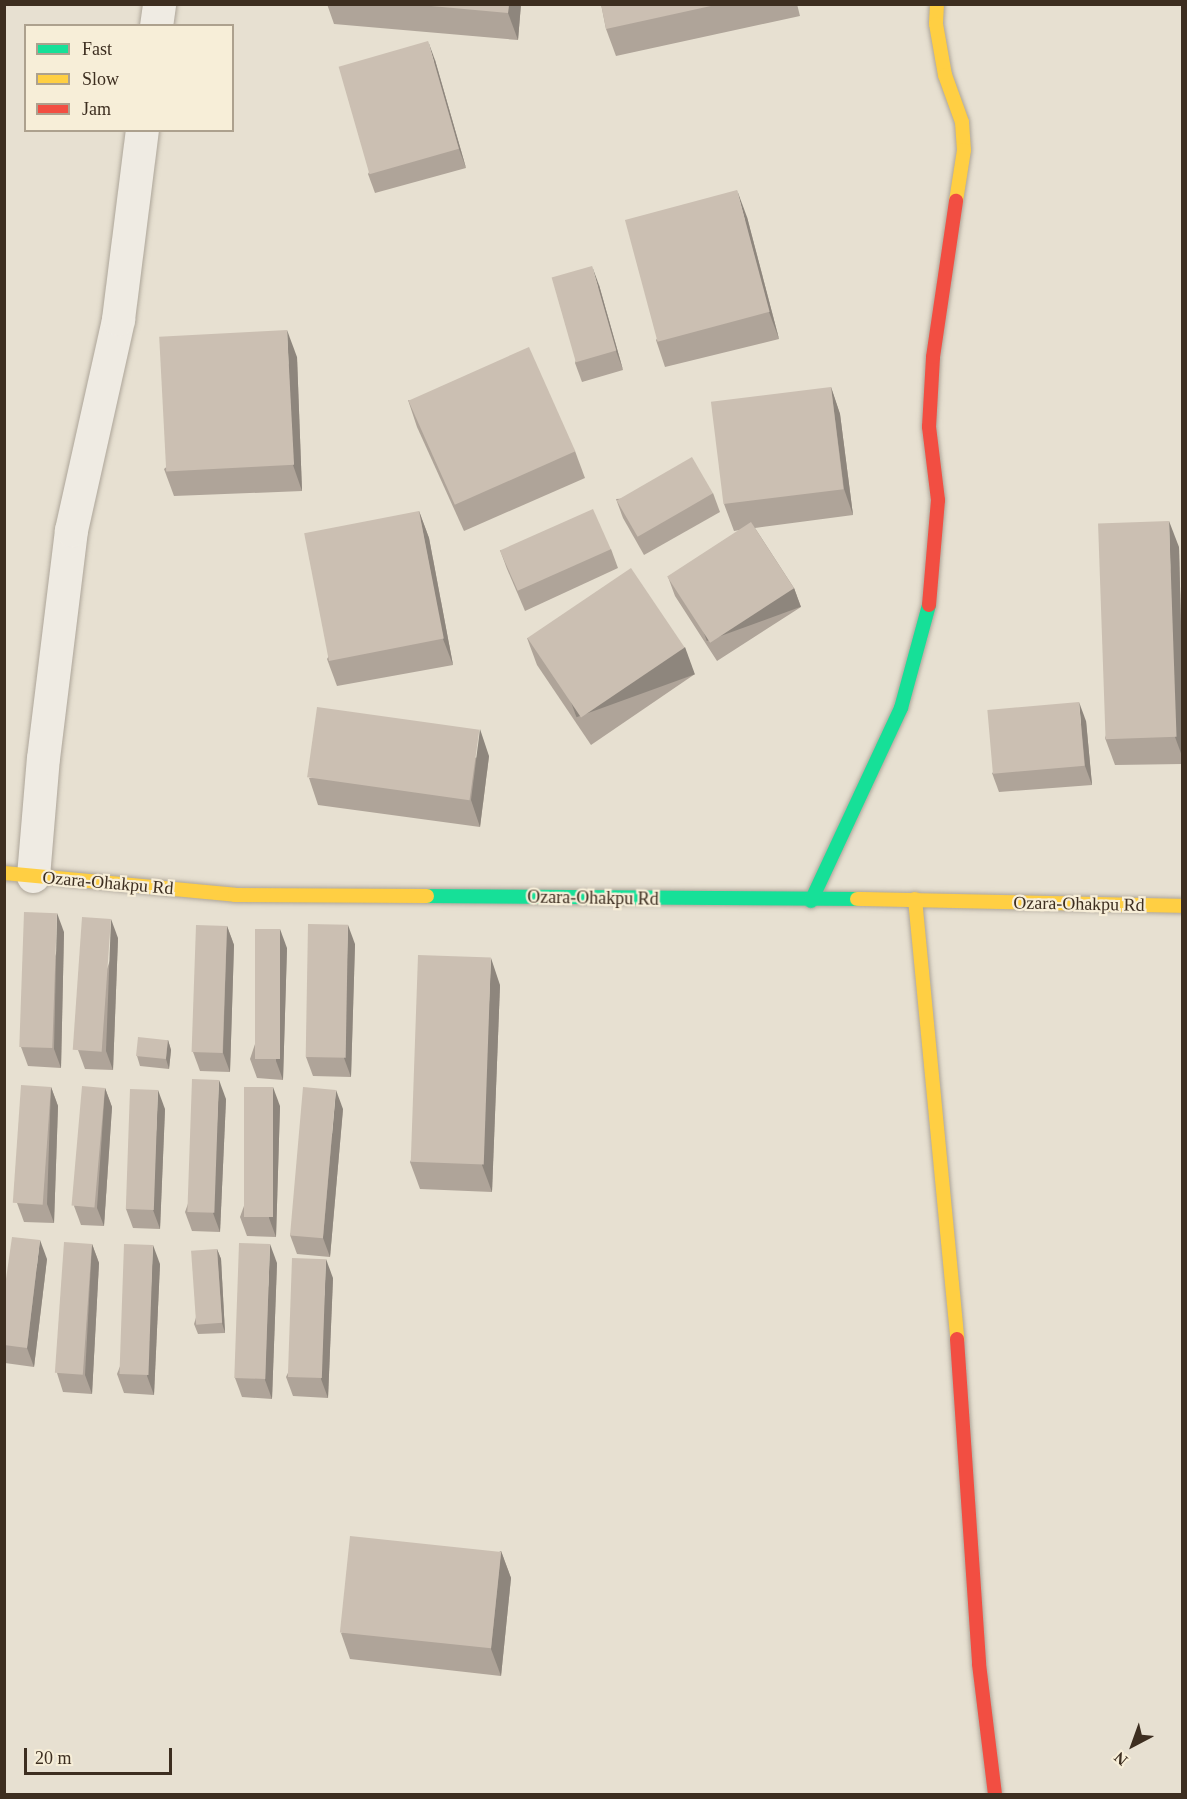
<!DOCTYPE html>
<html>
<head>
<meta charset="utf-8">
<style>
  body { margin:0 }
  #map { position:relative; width:1187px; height:1799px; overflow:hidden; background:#e7e0d1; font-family:"Times New Roman",serif }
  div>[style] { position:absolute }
  .roads { filter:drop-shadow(0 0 2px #ada599) drop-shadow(0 0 2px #ada599) }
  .street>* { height:33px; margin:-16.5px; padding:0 16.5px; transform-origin:16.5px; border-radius:16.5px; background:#efebe3 }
  .fast>* { height:14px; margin:-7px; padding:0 7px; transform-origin:7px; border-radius:7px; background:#16e098 }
  .slow>* { height:14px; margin:-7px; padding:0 7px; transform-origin:7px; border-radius:7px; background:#ffcf43 }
  .jam>* { height:14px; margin:-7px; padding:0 7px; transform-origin:7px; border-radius:7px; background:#f24e42 }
  .wall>* { inset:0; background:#afa499 }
  .shaded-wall>* { inset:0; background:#8e867d; transform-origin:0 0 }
  .building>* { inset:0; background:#cbbfb2; transform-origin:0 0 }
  span { translate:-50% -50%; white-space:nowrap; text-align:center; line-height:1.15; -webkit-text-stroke:4.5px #f7eed8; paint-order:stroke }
  .street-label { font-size:18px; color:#3d2e20 }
  .frame { position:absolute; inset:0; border:6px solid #3d2e20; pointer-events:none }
  .legend { position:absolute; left:24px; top:24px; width:210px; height:108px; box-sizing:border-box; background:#f7eed8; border:2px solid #ada18e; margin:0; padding:8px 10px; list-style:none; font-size:18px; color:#3d2e20 }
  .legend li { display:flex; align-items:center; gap:12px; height:30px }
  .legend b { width:30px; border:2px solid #ada18e }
  .north { position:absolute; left:1103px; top:1715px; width:60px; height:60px; -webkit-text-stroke:4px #f7eed8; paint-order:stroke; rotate:221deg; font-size:16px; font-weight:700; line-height:24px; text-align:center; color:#3d2e20 }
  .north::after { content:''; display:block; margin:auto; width:21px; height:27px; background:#3d2e20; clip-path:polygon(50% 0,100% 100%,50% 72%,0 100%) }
  .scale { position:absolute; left:24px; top:1748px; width:148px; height:27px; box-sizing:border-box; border:3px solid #3d2e20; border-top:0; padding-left:8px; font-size:18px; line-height:21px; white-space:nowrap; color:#3d2e20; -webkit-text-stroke:4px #f7eed8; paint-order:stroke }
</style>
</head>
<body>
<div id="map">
  <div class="roads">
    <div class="street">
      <div style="left:156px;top:26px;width:22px;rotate:-82deg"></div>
      <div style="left:33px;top:876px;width:118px;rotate:-85.2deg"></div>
      <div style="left:43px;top:758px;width:230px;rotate:-83deg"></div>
      <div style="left:71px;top:530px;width:216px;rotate:-77.4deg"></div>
      <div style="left:118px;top:319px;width:191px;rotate:-82.8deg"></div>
    </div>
    <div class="fast">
      <div style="left:427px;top:896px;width:430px;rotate:0.4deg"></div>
      <div style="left:811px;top:901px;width:213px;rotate:-65deg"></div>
      <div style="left:901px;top:708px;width:107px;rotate:-74.8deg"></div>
    </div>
    <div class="slow">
      <div style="left:937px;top:4px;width:20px;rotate:93deg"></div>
      <div style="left:936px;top:24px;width:52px;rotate:80deg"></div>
      <div style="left:945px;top:75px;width:50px;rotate:70.1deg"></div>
      <div style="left:962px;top:122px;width:28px;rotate:86deg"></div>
      <div style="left:964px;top:150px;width:52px;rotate:98.9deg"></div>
      <div style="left:4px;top:873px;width:232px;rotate:5.4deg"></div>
      <div style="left:235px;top:895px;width:192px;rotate:0.3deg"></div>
      <div style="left:857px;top:899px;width:325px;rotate:1.2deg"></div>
      <div style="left:915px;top:899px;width:442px;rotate:84.5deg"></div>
    </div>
    <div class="jam">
      <div style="left:929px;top:605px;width:105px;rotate:-85.1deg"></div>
      <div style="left:938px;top:500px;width:74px;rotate:-97deg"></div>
      <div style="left:929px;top:427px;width:70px;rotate:-86.7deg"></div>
      <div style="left:933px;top:357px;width:158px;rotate:-81.6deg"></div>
      <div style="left:957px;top:1339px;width:326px;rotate:86.1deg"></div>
      <div style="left:979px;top:1664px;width:131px;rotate:83deg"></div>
    </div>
  </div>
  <div class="wall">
    <div style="clip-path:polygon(327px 4px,521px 4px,518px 40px,334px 24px)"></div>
    <div style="clip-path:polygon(601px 4px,797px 4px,800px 16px,616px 56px,606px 29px)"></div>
    <div style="clip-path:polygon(435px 60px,466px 168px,375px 193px,368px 174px)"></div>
    <div style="clip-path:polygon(747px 217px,779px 339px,665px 367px,656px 340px)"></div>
    <div style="clip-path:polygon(599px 285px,623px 370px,582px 382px,575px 363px)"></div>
    <div style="clip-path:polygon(297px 357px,302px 491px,174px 496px,164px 469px)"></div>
    <div style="clip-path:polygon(831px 387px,840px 414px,853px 515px,755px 528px,794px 588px,801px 607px,717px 661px,675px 596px,668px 577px,740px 530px,734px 531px,724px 504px)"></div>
    <div style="clip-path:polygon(408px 400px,575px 451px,585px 478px,464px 531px,417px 427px)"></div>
    <div style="clip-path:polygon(713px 493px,720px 512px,644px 555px,623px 518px,616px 499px)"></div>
    <div style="clip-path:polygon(419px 511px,429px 538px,453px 665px,337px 686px,327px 659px)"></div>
    <div style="clip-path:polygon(1179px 547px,1182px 665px,1182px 764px,1115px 765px,1105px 738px)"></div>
    <div style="clip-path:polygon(611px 549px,618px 568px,525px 611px,507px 569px,500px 550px)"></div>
    <div style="clip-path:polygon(527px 638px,695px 674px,591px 745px,537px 665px)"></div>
    <div style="clip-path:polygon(1086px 721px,1092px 785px,999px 792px,992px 773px)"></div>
    <div style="clip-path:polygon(489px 756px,480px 827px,318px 805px,309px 778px)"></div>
    <div style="clip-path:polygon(227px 926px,234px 945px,230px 1072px,200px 1071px,193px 1052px)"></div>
    <div style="clip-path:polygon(64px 932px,61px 1068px,28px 1066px,21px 1047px)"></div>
    <div style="clip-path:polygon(118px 938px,113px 1070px,85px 1069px,78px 1050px)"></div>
    <div style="clip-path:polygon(355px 944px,351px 1077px,313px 1076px,306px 1057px)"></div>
    <div style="clip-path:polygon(287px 948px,283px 1080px,257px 1078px,250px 1059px)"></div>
    <div style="clip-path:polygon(500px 985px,492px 1192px,420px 1189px,410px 1162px)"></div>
    <div style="clip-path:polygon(168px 1040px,171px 1050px,169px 1069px,140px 1066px,137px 1056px)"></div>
    <div style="clip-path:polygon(51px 1087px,58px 1106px,54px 1223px,24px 1222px,17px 1203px)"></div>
    <div style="clip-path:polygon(105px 1088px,112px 1107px,104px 1226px,81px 1225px,74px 1206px)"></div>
    <div style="clip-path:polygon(226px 1099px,220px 1232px,192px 1231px,185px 1212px)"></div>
    <div style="clip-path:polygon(280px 1106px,276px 1237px,247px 1236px,240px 1217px)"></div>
    <div style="clip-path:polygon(165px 1109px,160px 1229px,133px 1228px,126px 1209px)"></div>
    <div style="clip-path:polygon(343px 1109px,330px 1257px,297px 1254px,290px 1235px)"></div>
    <div style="clip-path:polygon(92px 1244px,99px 1263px,92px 1394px,63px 1392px,57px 1373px)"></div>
    <div style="clip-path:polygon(217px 1249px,221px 1259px,225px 1333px,198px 1334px,194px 1324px)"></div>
    <div style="clip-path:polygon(47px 1259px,34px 1367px,5px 1363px,4px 1293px)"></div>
    <div style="clip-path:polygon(277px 1263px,272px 1399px,242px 1397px,235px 1378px)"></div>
    <div style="clip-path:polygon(160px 1264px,154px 1395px,124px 1393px,117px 1374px)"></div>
    <div style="clip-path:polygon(333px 1278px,328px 1398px,293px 1396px,286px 1377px)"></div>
    <div style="clip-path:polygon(501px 1551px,511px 1578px,501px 1676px,350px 1659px,341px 1633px)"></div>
  </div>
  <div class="shaded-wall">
    <div style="clip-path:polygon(509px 4px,521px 4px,518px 40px,508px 13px)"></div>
    <div style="clip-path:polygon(428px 41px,435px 60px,466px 168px,459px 149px)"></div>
    <div style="clip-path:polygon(737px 190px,747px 217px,779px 339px,769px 312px)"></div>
    <div style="clip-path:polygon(592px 266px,599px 285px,623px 370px,616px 351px)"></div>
    <div style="clip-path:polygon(287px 330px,297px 357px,302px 491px,293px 465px)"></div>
    <div style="clip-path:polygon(831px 387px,840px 414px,853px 515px,844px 489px)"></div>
    <div style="clip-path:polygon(419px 511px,429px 538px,453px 665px,443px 639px)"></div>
    <div style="clip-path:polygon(1169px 521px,1179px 547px,1182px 665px,1182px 756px,1175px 737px)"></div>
    <div style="left:794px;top:588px;width:20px;height:100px;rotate:70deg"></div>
    <div style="left:685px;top:647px;width:29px;height:126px;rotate:70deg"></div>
    <div style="clip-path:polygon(1079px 702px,1086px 721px,1092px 785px,1085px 766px)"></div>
    <div style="clip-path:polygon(480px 729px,489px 756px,480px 827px,471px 800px)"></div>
    <div style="clip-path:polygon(57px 913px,64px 932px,61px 1068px,54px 1049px)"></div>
    <div style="clip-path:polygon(111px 919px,118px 938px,113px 1070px,106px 1051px)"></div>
    <div style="clip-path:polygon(348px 925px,355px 944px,351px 1077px,344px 1058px)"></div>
    <div style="clip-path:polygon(227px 926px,234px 945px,230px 1072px,223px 1053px)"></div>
    <div style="clip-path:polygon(280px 929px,287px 948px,283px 1080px,276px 1061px)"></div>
    <div style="clip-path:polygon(491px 958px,500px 985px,492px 1192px,482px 1165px)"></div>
    <div style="clip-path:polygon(168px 1040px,171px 1050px,169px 1069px,166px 1059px)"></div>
    <div style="clip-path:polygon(219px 1080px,226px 1099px,220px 1232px,213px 1213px)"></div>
    <div style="clip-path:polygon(51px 1087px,58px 1106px,54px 1223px,47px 1204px)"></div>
    <div style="clip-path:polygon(273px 1087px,280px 1106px,276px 1237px,269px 1218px)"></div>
    <div style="clip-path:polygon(105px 1088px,112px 1107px,104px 1226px,97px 1208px)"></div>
    <div style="clip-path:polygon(158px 1090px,165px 1109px,160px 1229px,153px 1210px)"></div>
    <div style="clip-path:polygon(336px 1090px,343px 1109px,330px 1257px,323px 1238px)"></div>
    <div style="clip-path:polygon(40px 1240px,47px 1259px,34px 1367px,27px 1348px)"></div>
    <div style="clip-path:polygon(92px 1244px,99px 1263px,92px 1394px,85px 1375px)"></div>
    <div style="clip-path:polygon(270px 1244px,277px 1263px,272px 1399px,265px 1380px)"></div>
    <div style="clip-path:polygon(153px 1245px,160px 1264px,154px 1395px,147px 1376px)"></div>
    <div style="clip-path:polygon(217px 1249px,221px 1259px,225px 1333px,222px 1323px)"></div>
    <div style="clip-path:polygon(326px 1259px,333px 1278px,328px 1398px,321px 1379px)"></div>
    <div style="clip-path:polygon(501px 1551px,511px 1578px,501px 1676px,491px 1649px)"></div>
  </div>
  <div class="building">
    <div style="clip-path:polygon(409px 4px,509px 4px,508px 13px)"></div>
    <div style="clip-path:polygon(601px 4px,720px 4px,606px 29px)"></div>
    <div style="left:428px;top:41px;width:112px;height:93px;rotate:74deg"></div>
    <div style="left:737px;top:190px;width:126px;height:116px;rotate:75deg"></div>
    <div style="left:592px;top:266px;width:88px;height:42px;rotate:74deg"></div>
    <div style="left:287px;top:330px;width:135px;height:128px;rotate:87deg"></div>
    <div style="left:529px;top:347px;width:114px;height:132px;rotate:66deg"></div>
    <div style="left:831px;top:387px;width:103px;height:121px;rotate:83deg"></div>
    <div style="left:692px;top:457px;width:42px;height:87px;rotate:60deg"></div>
    <div style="left:593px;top:509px;width:44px;height:102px;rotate:66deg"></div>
    <div style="left:419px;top:511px;width:130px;height:117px;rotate:79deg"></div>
    <div style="left:1169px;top:521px;width:216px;height:71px;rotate:88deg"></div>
    <div style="left:751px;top:522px;width:79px;height:100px;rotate:57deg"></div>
    <div style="left:631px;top:568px;width:96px;height:125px;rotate:56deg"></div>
    <div style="left:1079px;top:702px;width:64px;height:92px;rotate:85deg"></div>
    <div style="left:317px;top:707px;width:164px;height:71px;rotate:8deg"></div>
    <div style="left:24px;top:912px;width:33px;height:135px;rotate:2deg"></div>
    <div style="left:82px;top:917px;width:29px;height:133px;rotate:4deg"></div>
    <div style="left:308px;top:924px;width:40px;height:133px;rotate:1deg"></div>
    <div style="left:196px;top:925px;width:31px;height:127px;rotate:2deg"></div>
    <div style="left:255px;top:929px;width:25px;height:130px"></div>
    <div style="left:418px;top:955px;width:73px;height:207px;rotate:2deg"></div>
    <div style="left:138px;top:1037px;width:30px;height:19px;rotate:6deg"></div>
    <div style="left:192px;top:1079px;width:27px;height:133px;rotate:2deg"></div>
    <div style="left:21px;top:1085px;width:30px;height:118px;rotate:4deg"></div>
    <div style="left:82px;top:1086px;width:23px;height:120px;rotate:5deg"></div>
    <div style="left:244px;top:1087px;width:29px;height:130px"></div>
    <div style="left:303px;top:1087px;width:33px;height:149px;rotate:5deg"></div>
    <div style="left:130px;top:1089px;width:28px;height:120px;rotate:2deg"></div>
    <div style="clip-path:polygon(12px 1237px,40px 1240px,27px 1348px,4px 1345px,4px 1293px)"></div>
    <div style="left:64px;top:1242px;width:28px;height:131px;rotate:4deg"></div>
    <div style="left:239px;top:1243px;width:31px;height:135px;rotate:2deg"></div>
    <div style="left:124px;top:1244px;width:29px;height:130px;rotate:2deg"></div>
    <div style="left:217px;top:1249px;width:74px;height:26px;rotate:86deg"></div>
    <div style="left:292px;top:1258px;width:34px;height:119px;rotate:2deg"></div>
    <div style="left:350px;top:1536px;width:152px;height:97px;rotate:6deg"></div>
  </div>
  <div class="street-label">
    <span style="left:108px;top:883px;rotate:5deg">Ozara-Ohakpu Rd</span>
    <span style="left:593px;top:898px;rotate:1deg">Ozara-Ohakpu Rd</span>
    <span style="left:1079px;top:904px;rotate:1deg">Ozara-Ohakpu Rd</span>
  </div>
  <div class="frame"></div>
  <ul class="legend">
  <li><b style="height:8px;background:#16e098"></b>Fast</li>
  <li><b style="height:8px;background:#ffcf43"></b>Slow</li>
  <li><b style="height:8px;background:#f24e42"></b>Jam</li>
  </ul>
  <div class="north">N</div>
  <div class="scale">20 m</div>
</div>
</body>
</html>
